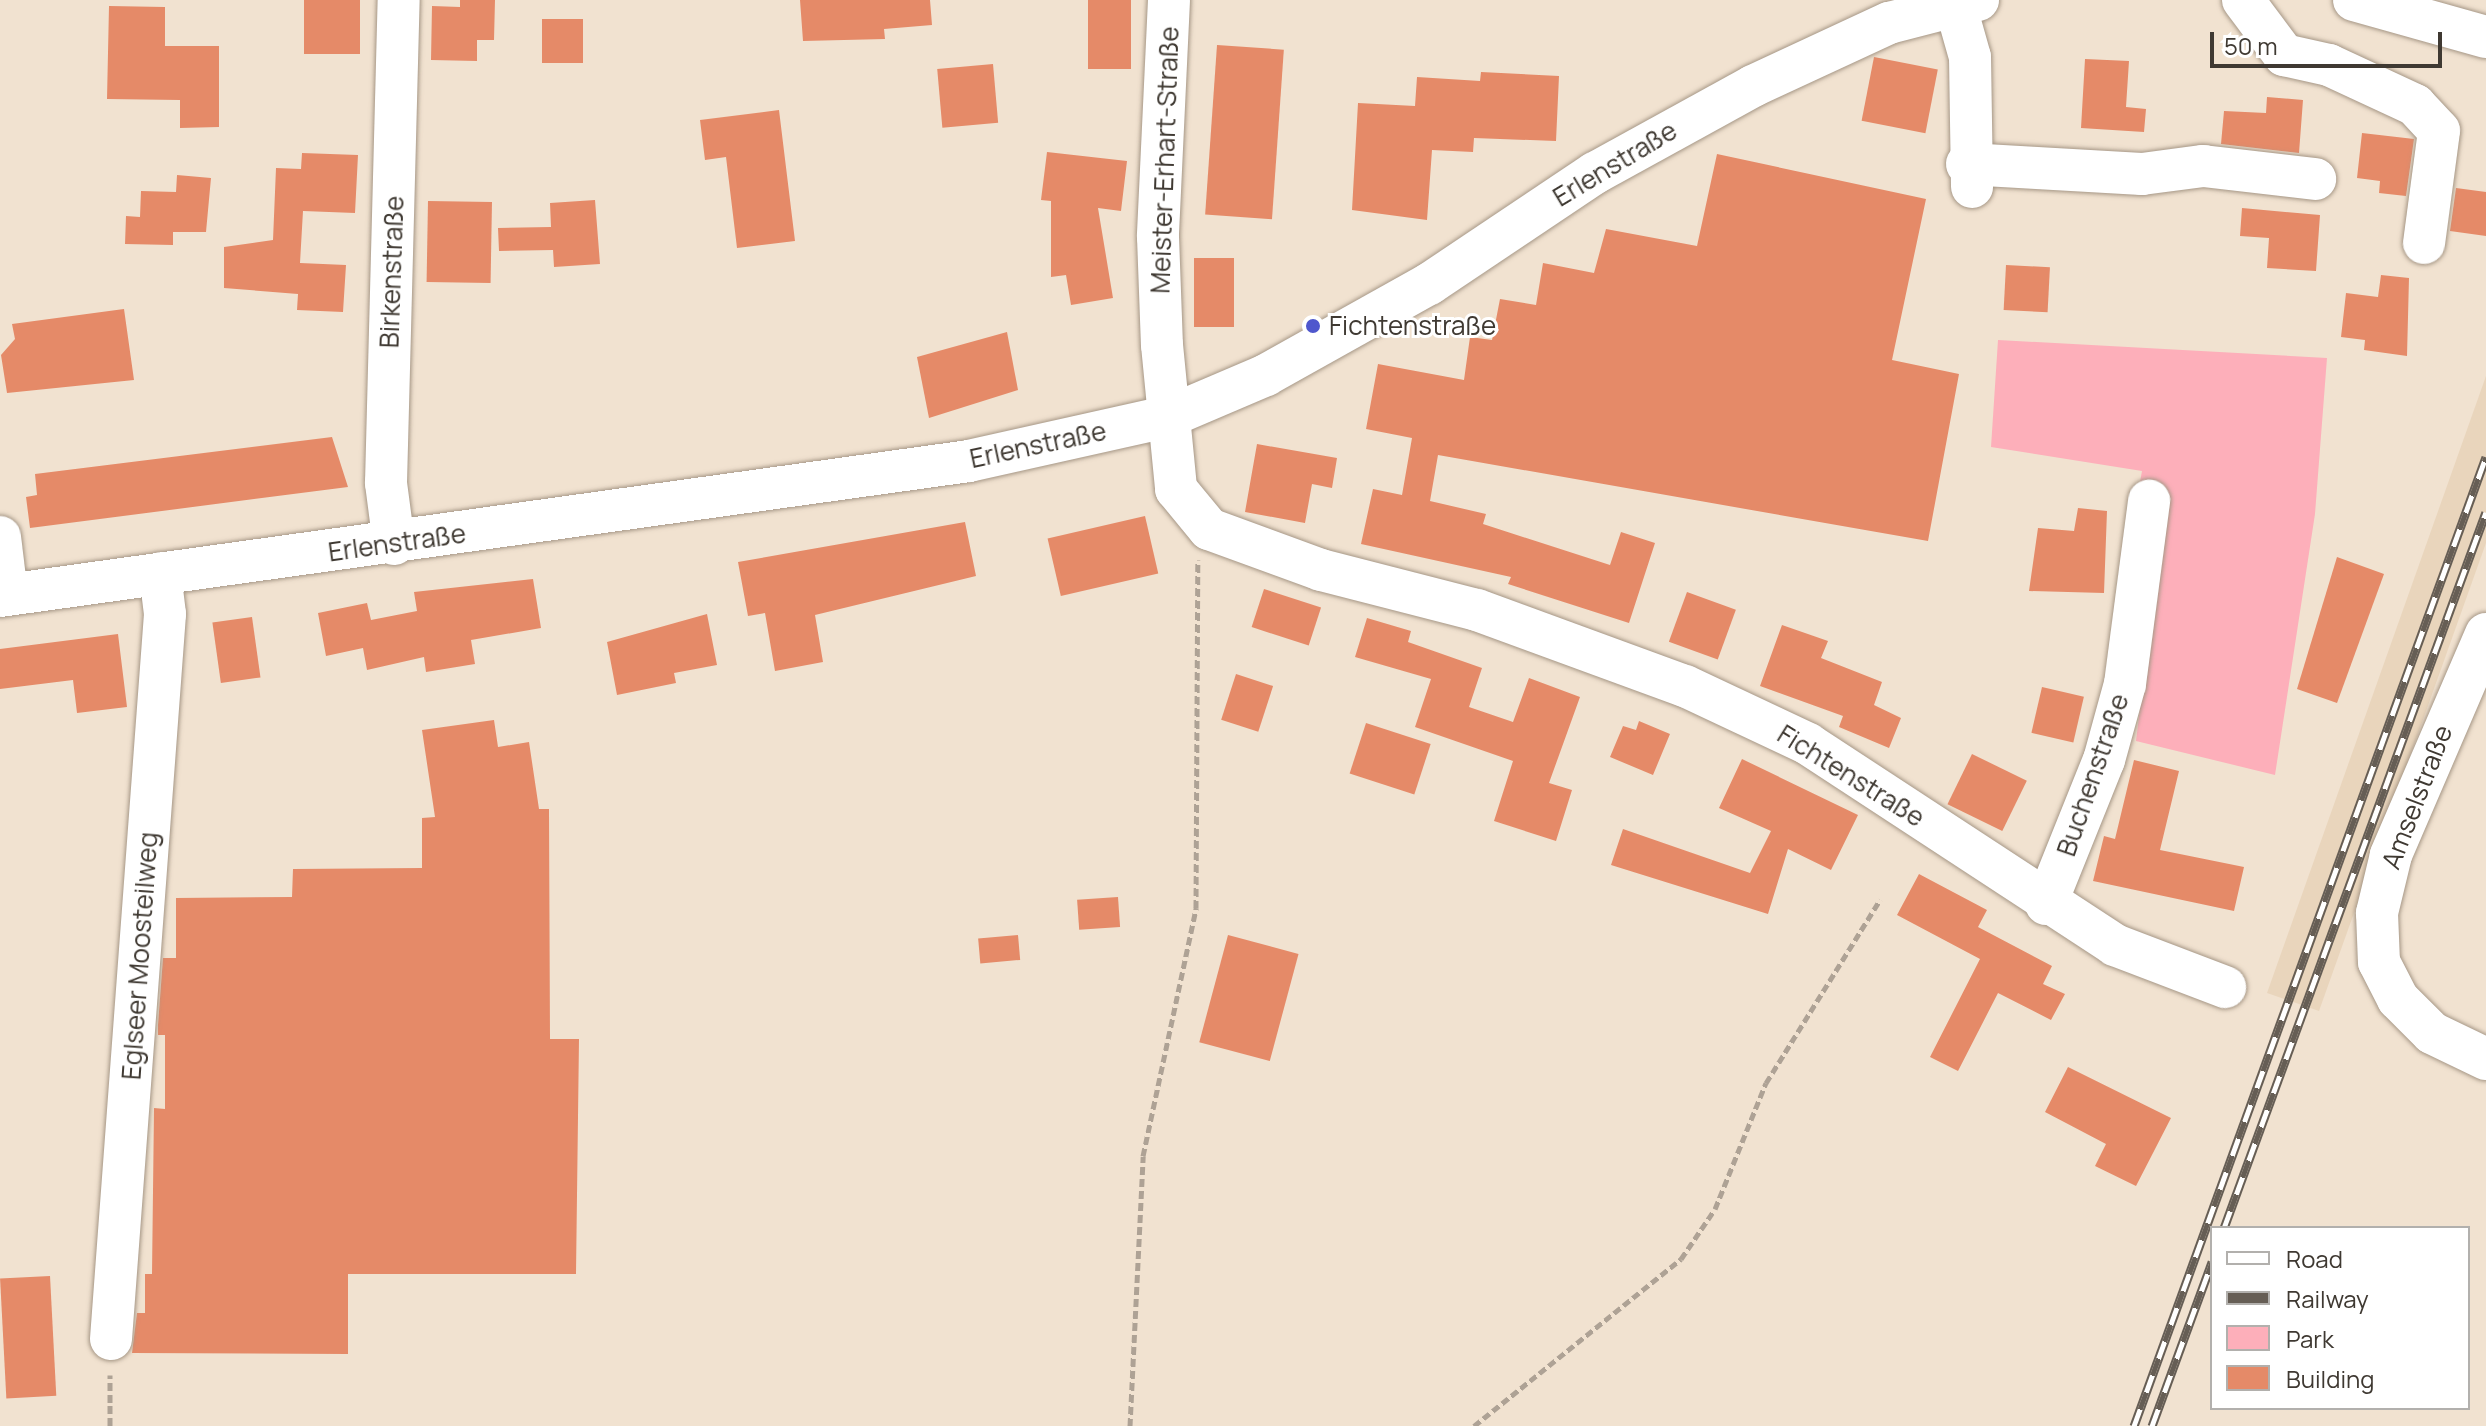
<!DOCTYPE html>
<html>
<head>
<meta charset="utf-8">
<style>
  body { margin:0 }
  #map { position:relative; width:2486px; height:1426px; overflow:hidden; background:#f1e2d0; font-family:Manrope,sans-serif }
  div>[style] { position:absolute }
  .built>* { inset:0; background:#e9d5bc }
  .green>* { inset:0; background:#fdafba }
  .building>* { inset:0; background:#e58a68; transform-origin:0 0 }
  .path>* { height:5px; margin-top:-2.5px; transform-origin:0; background:repeating-linear-gradient(90deg,#aea295 0 8px,transparent 0 12px) }
  .roads { filter:drop-shadow(0 0 2px #a69786) drop-shadow(0 0 2px #a69786) }
  .minor>* { height:42px; margin:-21px; padding:0 21px; transform-origin:21px; border-radius:21px; background:#fff }
  .rail>* { height:9px; margin-top:-4.5px; transform-origin:0; background:repeating-linear-gradient(90deg,#fff 0 18px,#665e55 0 36px); box-sizing:border-box; border-block:2px solid #665e55 }
  .dots>* { width:22px; height:22px; translate:-50% -50%; box-sizing:border-box; border:4px solid #fff; border-radius:50% }
  span { translate:-50% -50%; white-space:nowrap; text-align:center; line-height:1.15; -webkit-text-stroke:6px #fff; paint-order:stroke }
  .street-label { font-size:26px; color:#3f3932 }
  .poi-label { font-size:26px; color:#3f3932 }
  .left { translate:0 -50%; text-align:left }
  .legend { position:absolute; left:2210px; top:1226px; width:260px; height:184px; box-sizing:border-box; background:#fff; border:2px solid #b2b0ad; margin:0; padding:10px 14px; list-style:none; font-size:24px; color:#3f3932 }
  .legend li { display:flex; align-items:center; gap:16px; height:40px }
  .legend b { width:40px; border:2px solid #b2b0ad }
  .scale { position:absolute; left:2210px; top:32px; width:232px; height:36px; box-sizing:border-box; border:4px solid #3f3932; border-top:0; padding-left:10px; font-size:24px; line-height:28px; white-space:nowrap; color:#3f3932; -webkit-text-stroke:6px #fff; paint-order:stroke }
</style>
</head>
<body>
<div id="map">
  <div class="built">
    <div style="clip-path:polygon(2486px 376px,2486px 543px,2319px 1011px,2267px 993px)"></div>
  </div>
  <div class="green">
    <div style="clip-path:polygon(1998px 340px,2327px 358px,2315px 514px,2275px 775px,2136px 741px,2166px 497px,2138px 493px,2142px 471px,1991px 447px)"></div>
  </div>
  <div class="building">
    <div style="left:304px;top:0;width:56px;height:54px"></div>
    <div style="clip-path:polygon(460px 0,495px 0,494px 40px,477px 40px,477px 61px,431px 60px,432px 6px,460px 7px)"></div>
    <div style="clip-path:polygon(800px 0,930px 0,932px 25px,884px 29px,885px 39px,803px 41px)"></div>
    <div style="left:1088px;top:0;width:43px;height:69px"></div>
    <div style="clip-path:polygon(109px 6px,165px 7px,165px 46px,219px 46px,219px 127px,180px 128px,180px 100px,107px 99px)"></div>
    <div style="left:542px;top:19px;width:41px;height:44px"></div>
    <div style="left:1217px;top:45px;width:67px;height:170px;rotate:4deg"></div>
    <div style="left:1874px;top:57px;width:65px;height:65px;rotate:11deg"></div>
    <div style="clip-path:polygon(2085px 59px,2129px 61px,2126px 107px,2146px 109px,2144px 132px,2081px 128px)"></div>
    <div style="left:993px;top:64px;width:59px;height:56px;rotate:85deg"></div>
    <div style="clip-path:polygon(1481px 72px,1559px 76px,1556px 141px,1474px 138px,1473px 152px,1432px 150px,1427px 220px,1352px 210px,1358px 103px,1415px 106px,1417px 77px,1480px 81px)"></div>
    <div style="clip-path:polygon(2267px 97px,2303px 100px,2299px 153px,2221px 144px,2224px 111px,2266px 113px)"></div>
    <div style="clip-path:polygon(779px 110px,795px 241px,737px 248px,726px 157px,705px 160px,700px 120px)"></div>
    <div style="clip-path:polygon(2362px 133px,2414px 139px,2406px 196px,2379px 193px,2380px 181px,2357px 178px)"></div>
    <div style="clip-path:polygon(1047px 152px,1127px 161px,1121px 211px,1098px 208px,1113px 298px,1071px 305px,1066px 275px,1051px 277px,1051px 201px,1041px 200px)"></div>
    <div style="clip-path:polygon(302px 153px,358px 155px,355px 213px,303px 211px,300px 263px,346px 265px,343px 312px,297px 310px,298px 294px,224px 288px,224px 247px,273px 240px,276px 168px,301px 169px)"></div>
    <div style="clip-path:polygon(1717px 154px,1926px 199px,1892px 360px,1959px 374px,1928px 541px,1438px 455px,1430px 501px,1486px 514px,1483px 524px,1610px 565px,1621px 532px,1655px 543px,1629px 623px,1508px 584px,1511px 577px,1361px 544px,1373px 489px,1402px 495px,1412px 438px,1366px 429px,1378px 364px,1464px 380px,1470px 337px,1492px 340px,1500px 299px,1536px 305px,1543px 263px,1594px 273px,1606px 229px,1697px 246px)"></div>
    <div style="clip-path:polygon(177px 175px,211px 178px,206px 232px,173px 232px,173px 245px,125px 244px,126px 216px,140px 217px,141px 191px,176px 192px)"></div>
    <div style="clip-path:polygon(2456px 188px,2486px 192px,2486px 236px,2450px 231px)"></div>
    <div style="clip-path:polygon(595px 200px,600px 264px,554px 267px,553px 250px,499px 251px,498px 228px,551px 227px,550px 203px)"></div>
    <div style="left:428px;top:201px;width:64px;height:81px;rotate:1deg"></div>
    <div style="clip-path:polygon(2242px 208px,2320px 215px,2316px 271px,2267px 268px,2269px 238px,2240px 236px)"></div>
    <div style="left:1194px;top:258px;width:40px;height:69px"></div>
    <div style="left:2006px;top:265px;width:44px;height:45px;rotate:3deg"></div>
    <div style="clip-path:polygon(2381px 275px,2409px 278px,2407px 356px,2364px 350px,2365px 340px,2341px 337px,2346px 293px,2378px 297px)"></div>
    <div style="clip-path:polygon(124px 309px,134px 380px,7px 393px,1px 355px,15px 339px,12px 324px)"></div>
    <div style="clip-path:polygon(1007px 332px,1018px 390px,929px 418px,917px 357px)"></div>
    <div style="clip-path:polygon(332px 437px,348px 487px,30px 528px,26px 497px,37px 495px,35px 474px)"></div>
    <div style="clip-path:polygon(1257px 444px,1337px 458px,1332px 488px,1312px 484px,1305px 523px,1245px 512px)"></div>
    <div style="clip-path:polygon(2078px 508px,2107px 511px,2104px 593px,2029px 591px,2038px 528px,2074px 531px)"></div>
    <div style="left:1145px;top:516px;width:59px;height:100px;rotate:77deg"></div>
    <div style="clip-path:polygon(965px 522px,976px 576px,815px 615px,823px 662px,775px 671px,765px 613px,748px 616px,738px 562px)"></div>
    <div style="clip-path:polygon(2337px 557px,2384px 574px,2337px 703px,2297px 689px)"></div>
    <div style="clip-path:polygon(533px 579px,541px 628px,471px 640px,475px 664px,426px 672px,424px 657px,367px 670px,363px 648px,326px 656px,318px 613px,367px 603px,371px 620px,417px 611px,414px 592px)"></div>
    <div style="left:1264px;top:589px;width:60px;height:40px;rotate:18deg"></div>
    <div style="left:1687px;top:592px;width:52px;height:53px;rotate:20deg"></div>
    <div style="clip-path:polygon(707px 614px,717px 665px,674px 673px,676px 683px,617px 695px,607px 642px)"></div>
    <div style="left:252px;top:617px;width:61px;height:40px;rotate:82deg"></div>
    <div style="clip-path:polygon(1367px 618px,1411px 631px,1408px 642px,1482px 668px,1469px 707px,1513px 722px,1529px 678px,1580px 697px,1549px 783px,1572px 790px,1556px 841px,1494px 821px,1513px 761px,1415px 727px,1431px 679px,1355px 657px)"></div>
    <div style="clip-path:polygon(1782px 625px,1828px 641px,1821px 658px,1882px 682px,1874px 705px,1901px 718px,1889px 748px,1839px 727px,1843px 716px,1760px 686px)"></div>
    <div style="clip-path:polygon(118px 634px,127px 707px,77px 713px,73px 680px,0 689px,0 649px)"></div>
    <div style="left:1236px;top:674px;width:39px;height:48px;rotate:18deg"></div>
    <div style="left:2042px;top:687px;width:43px;height:47px;rotate:13deg"></div>
    <div style="clip-path:polygon(494px 720px,498px 747px,529px 742px,539px 809px,549px 809px,550px 1039px,579px 1039px,576px 1274px,348px 1274px,348px 1354px,132px 1353px,137px 1313px,145px 1313px,145px 1274px,152px 1274px,154px 1108px,165px 1109px,165px 1035px,158px 1035px,158px 1025px,163px 958px,176px 958px,176px 898px,292px 897px,293px 869px,422px 868px,422px 818px,435px 817px,422px 730px)"></div>
    <div style="clip-path:polygon(1639px 721px,1670px 734px,1653px 775px,1610px 757px,1623px 726px,1636px 730px)"></div>
    <div style="left:1366px;top:723px;width:68px;height:53px;rotate:18deg"></div>
    <div style="left:1972px;top:754px;width:61px;height:56px;rotate:26deg"></div>
    <div style="clip-path:polygon(1742px 759px,1858px 815px,1831px 870px,1788px 849px,1768px 914px,1611px 865px,1623px 829px,1750px 873px,1771px 831px,1719px 808px)"></div>
    <div style="clip-path:polygon(2134px 760px,2179px 771px,2160px 850px,2244px 867px,2234px 911px,2093px 881px,2104px 836px,2115px 839px)"></div>
    <div style="clip-path:polygon(1919px 874px,1987px 910px,1978px 927px,2052px 966px,2043px 984px,2065px 994px,2051px 1020px,1998px 993px,1958px 1071px,1930px 1057px,1980px 959px,1897px 915px)"></div>
    <div style="left:1118px;top:897px;width:30px;height:41px;rotate:86deg"></div>
    <div style="left:1018px;top:935px;width:25px;height:40px;rotate:85deg"></div>
    <div style="left:1228px;top:935px;width:73px;height:111px;rotate:15deg"></div>
    <div style="clip-path:polygon(2068px 1067px,2171px 1118px,2136px 1186px,2095px 1166px,2106px 1144px,2045px 1112px)"></div>
    <div style="left:50px;top:1276px;width:120px;height:50px;rotate:87deg"></div>
  </div>
  <div class="path">
    <div style="left:110px;top:1426px;width:51px;rotate:-90deg"></div>
    <div style="left:1130px;top:1426px;width:270px;rotate:-87.2deg"></div>
    <div style="left:1143px;top:1156px;width:254px;rotate:-77.9deg"></div>
    <div style="left:1196px;top:908px;width:348px;rotate:-89.7deg"></div>
    <div style="left:1474px;top:1426px;width:266px;rotate:-38.9deg"></div>
    <div style="left:1681px;top:1259px;width:60px;rotate:-55.8deg"></div>
    <div style="left:1715px;top:1209px;width:136px;rotate:-68deg"></div>
    <div style="left:1766px;top:1083px;width:216px;rotate:-58.1deg"></div>
  </div>
  <div class="roads">
    <div class="minor">
      <div style="left:1169px;top:0;width:237px;rotate:92.7deg"></div>
      <div style="left:1158px;top:237px;width:108px;rotate:87.9deg"></div>
      <div style="left:1162px;top:345px;width:145px;rotate:84.4deg"></div>
      <div style="left:1176px;top:489px;width:52px;rotate:50.5deg"></div>
      <div style="left:1209px;top:529px;width:119px;rotate:20.1deg"></div>
      <div style="left:1321px;top:570px;width:161px;rotate:14.4deg"></div>
      <div style="left:1477px;top:610px;width:221px;rotate:20.1deg"></div>
      <div style="left:1685px;top:686px;width:136px;rotate:25.2deg"></div>
      <div style="left:1808px;top:744px;width:367px;rotate:33.2deg"></div>
      <div style="left:2115px;top:945px;width:118px;rotate:20.9deg"></div>
      <div style="left:2243px;top:0;width:69px;rotate:53.3deg"></div>
      <div style="left:2284px;top:55px;width:46px;rotate:12.5deg"></div>
      <div style="left:2329px;top:65px;width:95px;rotate:24.9deg"></div>
      <div style="left:2415px;top:105px;width:35px;rotate:47deg"></div>
      <div style="left:2439px;top:131px;width:113px;rotate:97.6deg"></div>
      <div style="left:2354px;top:0;width:137px;rotate:15.7deg"></div>
      <div style="left:1955px;top:4px;width:55px;rotate:74.2deg"></div>
      <div style="left:1970px;top:57px;width:130px;rotate:89.1deg"></div>
      <div style="left:1967px;top:164px;width:175px;rotate:3.3deg"></div>
      <div style="left:2142px;top:174px;width:62px;rotate:-7.5deg"></div>
      <div style="left:2203px;top:166px;width:113px;rotate:6.6deg"></div>
      <div style="left:0;top:537px;width:58px;rotate:83.1deg"></div>
      <div style="left:394px;top:544px;width:62px;rotate:-97.5deg"></div>
      <div style="left:386px;top:483px;width:483px;rotate:-88.5deg"></div>
      <div style="left:0;top:596px;width:978px;rotate:-7.93deg"></div>
      <div style="left:969px;top:461px;width:206px;rotate:-12.6deg"></div>
      <div style="left:1170px;top:416px;width:104px;rotate:-23.1deg"></div>
      <div style="left:1266px;top:375px;width:187px;rotate:-29.2deg"></div>
      <div style="left:1429px;top:284px;width:200px;rotate:-33.8deg"></div>
      <div style="left:1595px;top:173px;width:180px;rotate:-28.8deg"></div>
      <div style="left:1753px;top:86px;width:150px;rotate:-24.9deg"></div>
      <div style="left:1889px;top:23px;width:92px;rotate:-14.5deg"></div>
      <div style="left:2486px;top:634px;width:241px;rotate:113.3deg"></div>
      <div style="left:2391px;top:855px;width:60px;rotate:103.6deg"></div>
      <div style="left:2377px;top:913px;width:49px;rotate:87.7deg"></div>
      <div style="left:2379px;top:962px;width:42px;rotate:62.8deg"></div>
      <div style="left:2398px;top:999px;width:48px;rotate:45deg"></div>
      <div style="left:2432px;top:1033px;width:60px;rotate:25.7deg"></div>
      <div style="left:2046px;top:904px;width:155px;rotate:-68.1deg"></div>
      <div style="left:2104px;top:760px;width:79px;rotate:-74.6deg"></div>
      <div style="left:2125px;top:684px;width:185px;rotate:-82.5deg"></div>
      <div style="left:111px;top:1339px;width:727px;rotate:-85.74deg"></div>
      <div style="left:165px;top:614px;width:41px;rotate:-97deg"></div>
    </div>
  </div>
  <div class="rail">
    <div style="left:2224px;top:1228px;width:762px;rotate:-69.9deg"></div>
    <div style="left:2134px;top:1426px;width:1031px;rotate:-70.04deg"></div>
    <div style="left:2152px;top:1426px;width:175px;rotate:-69.9deg"></div>
  </div>
  <div class="dots">
    <div style="left:1313px;top:326px;background:#4f57cd"></div>
  </div>
  <div class="street-label">
    <span style="left:1165px;top:160px;rotate:-88deg">Meister-Erhart-Straße</span>
    <span style="left:1615px;top:164px;rotate:-31deg">Erlenstraße</span>
    <span style="left:392px;top:272px;rotate:-88deg">Birkenstraße</span>
    <span style="left:1038px;top:445px;rotate:-12deg">Erlenstraße</span>
    <span style="left:397px;top:543px;rotate:-8deg">Erlenstraße</span>
    <span style="left:2093px;top:775px;rotate:-71deg">Buchenstraße</span>
    <span style="left:1851px;top:776px;rotate:32deg">Fichtenstraße</span>
    <span style="left:2417px;top:797px;rotate:-69deg">Amselstraße</span>
    <span style="left:140px;top:956px;rotate:-86deg">Eglseer Moosteilweg</span>
  </div>
  <div class="poi-label">
    <span class="left" style="left:1329px;top:326px">Fichtenstraße</span>
  </div>
  <ul class="legend">
  <li><b style="height:10px;background:#fff"></b>Road</li>
  <li><b style="height:10px;background:#665e55"></b>Railway</li>
  <li><b style="height:22px;background:#fdafba"></b>Park</li>
  <li><b style="height:22px;background:#e58a68"></b>Building</li>
  </ul>
  <div class="scale">50 m</div>
</div>
</body>
</html>
